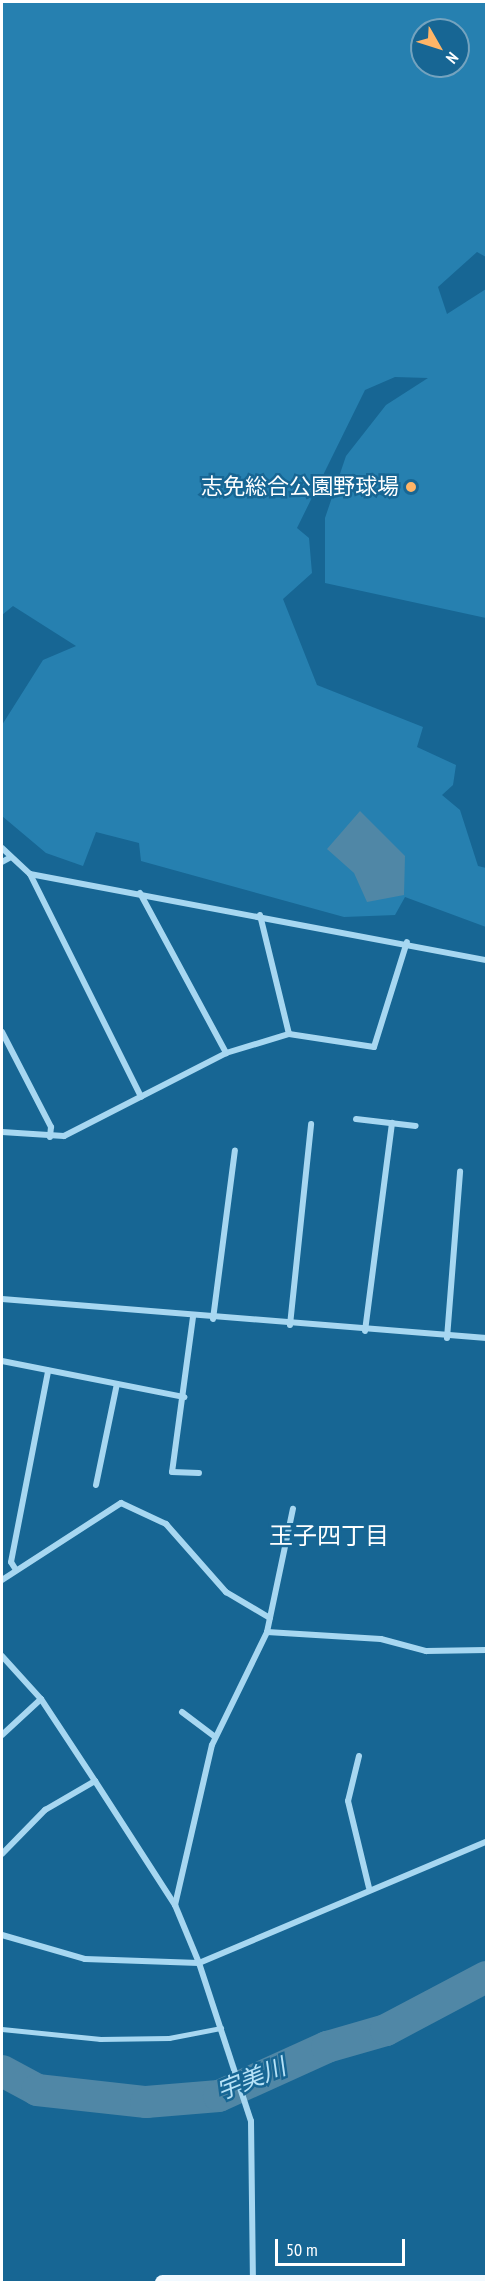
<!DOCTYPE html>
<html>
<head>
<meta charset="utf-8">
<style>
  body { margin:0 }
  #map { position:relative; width:488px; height:2284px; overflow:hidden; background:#176694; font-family:"PT Sans Narrow","Noto Sans JP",sans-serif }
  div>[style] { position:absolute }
  .green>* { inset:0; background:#2680b0 }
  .water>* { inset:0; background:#5087a6 }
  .river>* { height:32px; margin:-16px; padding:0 16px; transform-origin:16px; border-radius:16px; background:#5087a6 }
  .service>* { height:4.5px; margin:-2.25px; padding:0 2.25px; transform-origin:2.25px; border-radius:2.25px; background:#a7d7f1 }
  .minor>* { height:6px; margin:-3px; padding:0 3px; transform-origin:3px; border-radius:3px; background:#a7d7f1 }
  .primary>* { height:15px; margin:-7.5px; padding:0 7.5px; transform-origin:7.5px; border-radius:7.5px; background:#f1f9ff }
  .dots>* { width:16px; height:16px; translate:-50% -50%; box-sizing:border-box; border:3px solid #176694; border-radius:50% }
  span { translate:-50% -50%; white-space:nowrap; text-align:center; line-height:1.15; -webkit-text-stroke:5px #176694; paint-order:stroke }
  .poi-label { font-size:22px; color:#fff }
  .right { translate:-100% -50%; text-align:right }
  .neighbourhood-label { font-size:24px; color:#fff }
  .water-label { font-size:24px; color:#b7e2f7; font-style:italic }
  .frame { position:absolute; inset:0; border:3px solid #fff; pointer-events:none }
  .north { position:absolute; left:410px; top:18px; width:60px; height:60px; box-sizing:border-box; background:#176694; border:2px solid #74a3bf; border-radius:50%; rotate:129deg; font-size:16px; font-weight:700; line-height:24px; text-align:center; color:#fff }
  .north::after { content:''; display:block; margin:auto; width:21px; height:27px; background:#ffb567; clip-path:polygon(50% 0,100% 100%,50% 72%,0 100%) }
  .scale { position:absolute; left:275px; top:2239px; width:130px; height:27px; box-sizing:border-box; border:3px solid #fff; border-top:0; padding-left:8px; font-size:18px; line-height:21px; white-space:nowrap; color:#fff; -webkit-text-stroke:4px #176694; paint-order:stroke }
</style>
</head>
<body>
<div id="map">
  <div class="green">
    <div style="clip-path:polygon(evenodd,2px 2px,486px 2px,486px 257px,477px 252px,438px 287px,447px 314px,486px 289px,486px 618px,325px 583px,325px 518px,346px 456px,386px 405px,428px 378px,395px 377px,365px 390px,297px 528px,309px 538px,312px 573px,283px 599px,317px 685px,423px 727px,417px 747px,456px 765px,453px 785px,442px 795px,460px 810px,478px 866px,486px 868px,486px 927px,405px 897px,395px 915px,344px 917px,141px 861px,139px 843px,96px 832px,83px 866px,46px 853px,2px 816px,2px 725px,43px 660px,76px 646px,13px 606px,2px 615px,2px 2px,422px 30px,458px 30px,458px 66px,422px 66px,422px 30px)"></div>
  </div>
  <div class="water">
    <div style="clip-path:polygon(360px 811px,405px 856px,404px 895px,367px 902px,354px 873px,327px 849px)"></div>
  </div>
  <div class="river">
    <div style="left:2px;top:2071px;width:40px;rotate:28deg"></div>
    <div style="left:37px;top:2090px;width:110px;rotate:6.3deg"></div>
    <div style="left:146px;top:2102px;width:73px;rotate:-4.7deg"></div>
    <div style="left:219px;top:2096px;width:119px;rotate:-24.4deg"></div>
    <div style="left:327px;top:2047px;width:61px;rotate:-16.1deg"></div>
    <div style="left:386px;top:2030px;width:113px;rotate:-27.9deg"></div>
  </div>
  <div class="service">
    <div style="left:2px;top:2029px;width:99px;rotate:5.8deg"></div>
    <div style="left:100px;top:2039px;width:69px;rotate:-0.8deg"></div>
    <div style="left:169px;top:2038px;width:53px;rotate:-10.9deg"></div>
  </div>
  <div class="minor">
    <div style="left:2px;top:848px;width:38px;rotate:43deg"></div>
    <div style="left:30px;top:874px;width:249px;rotate:63.5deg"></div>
    <div style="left:2px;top:862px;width:10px;rotate:-29deg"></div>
    <div style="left:30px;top:874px;width:464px;rotate:10.7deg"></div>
    <div style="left:140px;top:893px;width:182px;rotate:61.7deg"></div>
    <div style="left:260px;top:915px;width:122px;rotate:76.3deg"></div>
    <div style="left:2px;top:1032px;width:107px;rotate:62.7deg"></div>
    <div style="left:51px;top:1127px;width:10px;rotate:96deg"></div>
    <div style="left:356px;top:1119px;width:60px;rotate:6.7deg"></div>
    <div style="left:2px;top:1132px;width:62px;rotate:3.7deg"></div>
    <div style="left:64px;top:1136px;width:182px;rotate:-27.1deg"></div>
    <div style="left:226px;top:1053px;width:66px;rotate:-16.8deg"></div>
    <div style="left:289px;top:1034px;width:86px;rotate:8.7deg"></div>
    <div style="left:374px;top:1047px;width:110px;rotate:-72.6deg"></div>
    <div style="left:2px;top:1299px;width:486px;rotate:4.6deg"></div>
    <div style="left:193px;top:1317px;width:156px;rotate:97.7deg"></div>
    <div style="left:172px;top:1472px;width:27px;rotate:2deg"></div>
    <div style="left:213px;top:1319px;width:170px;rotate:-82.6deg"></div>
    <div style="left:290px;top:1325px;width:202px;rotate:-84deg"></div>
    <div style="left:365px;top:1331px;width:210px;rotate:-82.6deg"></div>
    <div style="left:447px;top:1338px;width:167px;rotate:-85.5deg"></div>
    <div style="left:2px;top:1361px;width:186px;rotate:11.2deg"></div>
    <div style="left:96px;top:1485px;width:103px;rotate:-78.3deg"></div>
    <div style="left:16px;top:1570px;width:9px;rotate:-122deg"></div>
    <div style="left:11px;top:1562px;width:195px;rotate:-79deg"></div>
    <div style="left:2px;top:1580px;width:142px;rotate:-32.9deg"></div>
    <div style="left:121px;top:1503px;width:50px;rotate:25deg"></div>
    <div style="left:166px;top:1524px;width:91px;rotate:48.6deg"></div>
    <div style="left:226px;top:1592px;width:51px;rotate:30.6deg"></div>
    <div style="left:267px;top:1632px;width:114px;rotate:3.5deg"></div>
    <div style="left:381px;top:1639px;width:47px;rotate:14.9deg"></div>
    <div style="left:426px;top:1651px;width:60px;rotate:-1deg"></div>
    <div style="left:2px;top:1656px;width:58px;rotate:47.8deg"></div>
    <div style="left:41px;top:1699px;width:98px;rotate:56.6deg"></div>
    <div style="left:95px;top:1781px;width:148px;rotate:57.2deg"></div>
    <div style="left:175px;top:1905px;width:63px;rotate:67.5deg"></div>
    <div style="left:199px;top:1963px;width:166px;rotate:71.8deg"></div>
    <div style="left:251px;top:2121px;width:161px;rotate:89.3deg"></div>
    <div style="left:182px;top:1712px;width:41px;rotate:37.1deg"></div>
    <div style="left:2px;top:1735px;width:53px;rotate:-42.7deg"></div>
    <div style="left:359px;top:1756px;width:46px;rotate:103.7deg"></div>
    <div style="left:348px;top:1801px;width:89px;rotate:76.4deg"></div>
    <div style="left:2px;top:1854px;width:62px;rotate:-45.7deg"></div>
    <div style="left:45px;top:1810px;width:58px;rotate:-30.1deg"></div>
    <div style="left:175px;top:1905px;width:164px;rotate:-77deg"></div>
    <div style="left:212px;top:1745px;width:126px;rotate:-64deg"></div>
    <div style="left:267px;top:1632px;width:126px;rotate:-78.1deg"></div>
    <div style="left:2px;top:1935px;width:86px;rotate:16.1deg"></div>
    <div style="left:85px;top:1959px;width:114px;rotate:2deg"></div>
    <div style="left:199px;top:1963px;width:311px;rotate:-22.9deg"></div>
  </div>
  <div class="primary">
    <div style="left:162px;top:2282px;width:324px"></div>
  </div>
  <div class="dots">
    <div style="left:411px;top:487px;background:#ffb567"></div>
  </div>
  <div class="poi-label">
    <span class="right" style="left:399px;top:487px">志免総合公園野球場</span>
  </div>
  <div class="neighbourhood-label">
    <span style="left:329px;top:1536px">王子四丁目</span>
  </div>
  <div class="water-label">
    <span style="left:251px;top:2079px;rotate:-22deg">宇美川</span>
  </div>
  <div class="frame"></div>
  <div class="north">N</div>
  <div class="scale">50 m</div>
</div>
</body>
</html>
